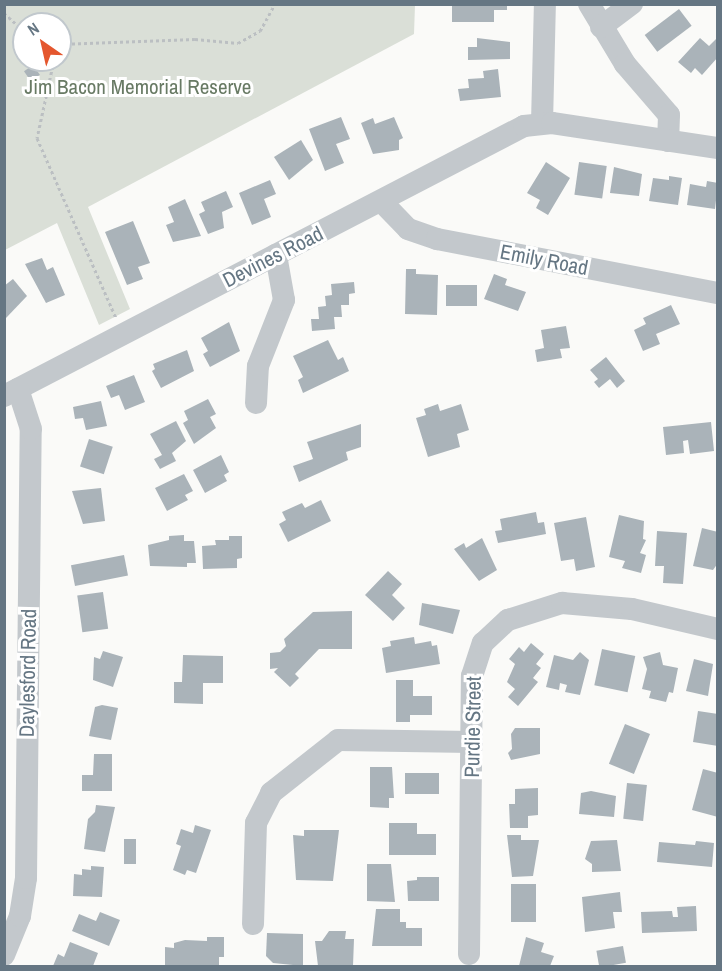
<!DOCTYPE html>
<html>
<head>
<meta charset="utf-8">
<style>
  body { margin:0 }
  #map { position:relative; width:722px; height:971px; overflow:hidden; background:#fafaf8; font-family:"Archivo Narrow",sans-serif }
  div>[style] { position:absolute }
  .green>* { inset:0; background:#dadfd7 }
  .building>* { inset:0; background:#aab3b9; transform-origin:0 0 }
  .path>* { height:3px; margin-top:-1.5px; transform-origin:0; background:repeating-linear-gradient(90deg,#bbbfc2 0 3px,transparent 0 6px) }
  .minor>* { height:22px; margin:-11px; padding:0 11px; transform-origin:11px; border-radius:11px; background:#c3c8cc }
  span { translate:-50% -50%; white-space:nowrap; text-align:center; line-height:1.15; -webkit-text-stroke:6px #fff; paint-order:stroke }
  .park-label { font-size:21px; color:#687a64 }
  .street-label { font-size:21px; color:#657683 }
  .frame { position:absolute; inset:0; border:6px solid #657683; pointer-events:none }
  .north { position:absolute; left:12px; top:12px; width:60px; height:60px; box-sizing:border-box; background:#fff; border:2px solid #c1c8cd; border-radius:50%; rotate:326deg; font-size:16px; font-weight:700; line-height:24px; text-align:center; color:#657683 }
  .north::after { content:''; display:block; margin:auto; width:21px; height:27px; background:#e4572e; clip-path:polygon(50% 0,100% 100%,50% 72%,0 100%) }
</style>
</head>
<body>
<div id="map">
  <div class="green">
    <div style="clip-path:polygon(evenodd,5px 5px,415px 5px,414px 34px,88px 207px,130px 309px,99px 325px,57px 223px,5px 250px,5px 5px,24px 24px,60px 24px,60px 60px,24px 60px,24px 24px)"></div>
  </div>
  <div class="building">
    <div style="clip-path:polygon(452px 4px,507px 4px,507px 10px,494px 10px,494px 22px,452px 22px)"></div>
    <div style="left:679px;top:9px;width:21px;height:43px;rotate:53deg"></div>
    <div style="clip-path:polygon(718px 37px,718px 57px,702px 75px,695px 68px,691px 73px,678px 62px,700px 38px,709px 46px)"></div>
    <div style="clip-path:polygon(477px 38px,510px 42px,510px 59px,468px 60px,468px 47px,477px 47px)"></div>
    <div style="left:33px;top:65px;width:12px;height:11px;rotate:55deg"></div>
    <div style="clip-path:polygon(498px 69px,501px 97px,460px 101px,458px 89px,469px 88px,468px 79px,484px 78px,483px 71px)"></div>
    <div style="clip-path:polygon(341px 117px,350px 139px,336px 144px,344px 163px,325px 171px,309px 129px)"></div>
    <div style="clip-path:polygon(394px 117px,403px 138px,399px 140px,399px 150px,373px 154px,361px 123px,373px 118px,375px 124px)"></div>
    <div style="clip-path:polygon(301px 140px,313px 160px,289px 180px,274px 157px)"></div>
    <div style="clip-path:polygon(546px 162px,570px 178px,548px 215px,536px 208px,540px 200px,527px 193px)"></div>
    <div style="left:579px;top:162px;width:28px;height:33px;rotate:8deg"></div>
    <div style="clip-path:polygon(614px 167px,642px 174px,639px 196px,610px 193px)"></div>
    <div style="clip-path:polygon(669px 176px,682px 178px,678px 205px,649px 201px,653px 178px,669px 180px)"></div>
    <div style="clip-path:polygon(270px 180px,276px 194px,264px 199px,271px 217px,252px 225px,239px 193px)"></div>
    <div style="clip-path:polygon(707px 181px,718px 183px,715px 209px,687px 205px,690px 184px,706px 187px)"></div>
    <div style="clip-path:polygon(226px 191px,233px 207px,222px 212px,224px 228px,208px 234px,199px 214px,205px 211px,201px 202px)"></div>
    <div style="clip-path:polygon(185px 199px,201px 236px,173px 242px,166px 225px,174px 222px,168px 207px)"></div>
    <div style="clip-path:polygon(133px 221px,150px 263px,138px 267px,143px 279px,127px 285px,105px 232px)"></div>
    <div style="clip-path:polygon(42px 258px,47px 270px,53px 267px,65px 295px,46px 303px,25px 264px)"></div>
    <div style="clip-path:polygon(406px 269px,416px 269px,416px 274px,438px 275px,437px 315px,405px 314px)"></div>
    <div style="clip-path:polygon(494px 274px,507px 279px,505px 285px,526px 292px,518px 311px,484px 299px)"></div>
    <div style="clip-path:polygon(13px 279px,27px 296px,6px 318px,4px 286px)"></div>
    <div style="clip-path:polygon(354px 282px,355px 293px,349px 294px,349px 305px,341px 305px,342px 317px,334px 317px,335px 329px,312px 331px,311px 319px,319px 319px,318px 307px,326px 306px,325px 296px,332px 295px,331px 284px)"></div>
    <div style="left:446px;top:285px;width:31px;height:21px"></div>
    <div style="clip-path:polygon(671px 305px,680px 324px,656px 334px,660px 344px,643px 351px,634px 330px,646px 324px,643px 318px)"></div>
    <div style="clip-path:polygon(229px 322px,240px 351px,210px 367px,203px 354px,208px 351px,201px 338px)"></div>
    <div style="clip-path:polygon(566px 326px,570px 348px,560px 349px,562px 358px,537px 362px,535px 350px,544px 348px,541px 330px)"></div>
    <div style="clip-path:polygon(328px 340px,338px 360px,343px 357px,349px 371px,303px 393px,298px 380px,303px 377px,293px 356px)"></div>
    <div style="clip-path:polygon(187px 350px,194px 371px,161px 388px,152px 371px,155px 369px,153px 364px)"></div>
    <div style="clip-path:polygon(606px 357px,625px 381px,617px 388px,610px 379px,599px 388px,594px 382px,598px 379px,590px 370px)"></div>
    <div style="clip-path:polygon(134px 375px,145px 402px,125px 410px,119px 395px,111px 398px,106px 386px)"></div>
    <div style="clip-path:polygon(208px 399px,216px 414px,210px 417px,216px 428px,194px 444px,183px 423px,188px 420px,184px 411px)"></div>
    <div style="clip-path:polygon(101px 401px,107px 426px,86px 430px,83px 418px,75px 419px,73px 407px)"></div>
    <div style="clip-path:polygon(438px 404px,440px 411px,461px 404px,469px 430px,457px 434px,460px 447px,428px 457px,416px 418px,426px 415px,424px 409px)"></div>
    <div style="clip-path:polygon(176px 421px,186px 441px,172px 453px,176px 461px,160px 469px,154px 459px,162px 455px,150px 434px)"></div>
    <div style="clip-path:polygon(711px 422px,714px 451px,690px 454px,688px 440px,683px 441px,684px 453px,666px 455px,663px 427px)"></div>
    <div style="clip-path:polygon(361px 424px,361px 447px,346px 452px,348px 460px,299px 482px,293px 466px,313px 459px,307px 442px)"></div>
    <div style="left:89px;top:439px;width:25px;height:29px;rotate:18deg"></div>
    <div style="clip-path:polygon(221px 455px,229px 472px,224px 475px,227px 481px,205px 493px,193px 470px)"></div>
    <div style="clip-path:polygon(184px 474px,193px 491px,185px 495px,188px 500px,167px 511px,155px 488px)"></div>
    <div style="clip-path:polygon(101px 488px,105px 521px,83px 524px,72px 491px)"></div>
    <div style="clip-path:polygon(321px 500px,331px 521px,288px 542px,279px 524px,286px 520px,282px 512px,302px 503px,305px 508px)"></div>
    <div style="clip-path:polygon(536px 512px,538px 523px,544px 522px,546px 534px,498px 543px,495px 531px,502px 530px,500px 519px)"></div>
    <div style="clip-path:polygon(619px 515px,644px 521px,643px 539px,646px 540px,640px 553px,646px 555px,641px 573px,622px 568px,625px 561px,609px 557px)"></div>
    <div style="clip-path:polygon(586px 517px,595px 567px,576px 571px,574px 559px,561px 561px,554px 523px)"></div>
    <div style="clip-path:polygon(702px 528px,718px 532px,718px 563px,713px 570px,693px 566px)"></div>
    <div style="clip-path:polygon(657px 531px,687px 533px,683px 584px,663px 583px,664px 566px,655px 566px)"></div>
    <div style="clip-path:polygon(184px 535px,184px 541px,194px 541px,196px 563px,187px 563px,187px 567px,150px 566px,148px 545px,169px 540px,169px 536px)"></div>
    <div style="clip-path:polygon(229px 536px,242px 536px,242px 558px,237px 559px,237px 568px,203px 569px,202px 546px,216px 545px,215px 540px,229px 540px)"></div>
    <div style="clip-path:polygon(482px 538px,497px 570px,479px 581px,454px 549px,464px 543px,466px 548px)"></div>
    <div style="left:124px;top:555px;width:21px;height:54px;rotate:79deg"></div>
    <div style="clip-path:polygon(388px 571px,402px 584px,392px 595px,405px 608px,393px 621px,365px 595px)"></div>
    <div style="left:103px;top:592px;width:37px;height:26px;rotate:82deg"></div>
    <div style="clip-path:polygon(422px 603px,460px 610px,453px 634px,419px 625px)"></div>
    <div style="clip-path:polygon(352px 611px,352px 649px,319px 649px,295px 674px,299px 678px,290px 687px,274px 672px,278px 668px,270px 669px,270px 653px,280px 652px,286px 646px,284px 639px,313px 612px)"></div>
    <div style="clip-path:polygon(414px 637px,415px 644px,431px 641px,432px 646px,437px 645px,440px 664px,386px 673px,382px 648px,391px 646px,390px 641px)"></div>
    <div style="clip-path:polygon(531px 643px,544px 654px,536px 664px,541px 668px,533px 678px,538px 682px,518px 706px,508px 697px,515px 689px,507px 682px,515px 664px,509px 659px,519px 647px,524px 652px)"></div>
    <div style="left:602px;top:649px;width:34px;height:37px;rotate:12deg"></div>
    <div style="clip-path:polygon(103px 651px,123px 657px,113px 687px,93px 680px,94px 657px,100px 659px)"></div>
    <div style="clip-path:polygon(580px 652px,589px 660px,580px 695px,565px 692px,567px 685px,560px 683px,559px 690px,546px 687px,554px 655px,573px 660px)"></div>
    <div style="clip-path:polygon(660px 652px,663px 665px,678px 668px,673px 693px,669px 692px,666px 702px,649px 698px,651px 691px,642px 689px,647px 669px,643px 657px)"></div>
    <div style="clip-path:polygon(183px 655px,223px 656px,223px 683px,203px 683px,203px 704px,174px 703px,174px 682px,182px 682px)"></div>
    <div style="clip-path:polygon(694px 659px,713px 664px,708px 696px,686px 691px)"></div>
    <div style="clip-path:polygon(396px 680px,413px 680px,413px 696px,432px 696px,432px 715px,410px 715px,410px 722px,396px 722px)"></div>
    <div style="clip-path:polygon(102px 705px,118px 708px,111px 740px,89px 736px,95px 707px)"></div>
    <div style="clip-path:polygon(698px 711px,718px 714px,718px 746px,693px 742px)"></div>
    <div style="left:625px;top:724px;width:27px;height:43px;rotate:22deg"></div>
    <div style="clip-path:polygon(515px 728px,540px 728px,540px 754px,511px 760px,508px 753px,512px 749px,511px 734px)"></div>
    <div style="clip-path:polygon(94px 754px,112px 754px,112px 791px,82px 791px,82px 775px,93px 775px)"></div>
    <div style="clip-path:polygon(370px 767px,392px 767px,394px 798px,389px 798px,389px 808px,370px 807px)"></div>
    <div style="clip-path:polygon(703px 769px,718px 773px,718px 817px,692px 810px)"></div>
    <div style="left:405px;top:773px;width:34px;height:21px"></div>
    <div style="left:627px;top:783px;width:20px;height:36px;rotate:6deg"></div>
    <div style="clip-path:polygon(538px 788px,538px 815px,528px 816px,528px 828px,510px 828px,509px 804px,515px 804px,515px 789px)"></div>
    <div style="clip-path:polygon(591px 791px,616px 796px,614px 817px,579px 814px,581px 793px)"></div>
    <div style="clip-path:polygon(96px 805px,115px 807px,105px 852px,84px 849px,88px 819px,95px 812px)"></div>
    <div style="clip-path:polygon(389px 823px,417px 823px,417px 834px,436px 834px,436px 855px,389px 855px)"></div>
    <div style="clip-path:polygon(195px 825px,211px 830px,196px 873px,187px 870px,185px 875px,173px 870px,181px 846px,176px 844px,181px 829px,193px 833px)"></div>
    <div style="clip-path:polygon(304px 830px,339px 830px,333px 881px,296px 880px,293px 835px,304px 836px)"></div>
    <div style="clip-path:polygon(507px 835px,521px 835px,521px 840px,539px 840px,533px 876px,512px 877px)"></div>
    <div style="left:124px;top:839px;width:12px;height:25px"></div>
    <div style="clip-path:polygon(617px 840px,621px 871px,592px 872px,592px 864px,585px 859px,591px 841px)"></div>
    <div style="clip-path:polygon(696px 841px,714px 843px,712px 867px,657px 862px,659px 842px,695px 845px)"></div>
    <div style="clip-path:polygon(367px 864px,391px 864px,395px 902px,367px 901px)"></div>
    <div style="clip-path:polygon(91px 866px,104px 867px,102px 897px,73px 896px,74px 874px,82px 875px,82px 869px,91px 870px)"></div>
    <div style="clip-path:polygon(417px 877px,439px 877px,439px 901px,408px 901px,407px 881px,417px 880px)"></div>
    <div style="left:511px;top:884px;width:25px;height:38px"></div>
    <div style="clip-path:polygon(620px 892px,622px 912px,613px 912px,615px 928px,585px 932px,582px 897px)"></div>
    <div style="clip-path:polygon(696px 906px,697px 931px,642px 933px,641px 912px,672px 911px,673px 917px,678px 917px,677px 907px)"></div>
    <div style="clip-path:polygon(376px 909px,400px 909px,400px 922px,406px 922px,406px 928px,422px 928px,422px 946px,372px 946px)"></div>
    <div style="clip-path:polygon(100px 912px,120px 920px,109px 946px,72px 931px,79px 914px,96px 921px)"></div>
    <div style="clip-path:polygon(329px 931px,346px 931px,345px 939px,354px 939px,353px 966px,318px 966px,315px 941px,322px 941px)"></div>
    <div style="clip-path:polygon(267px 933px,303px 934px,303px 966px,273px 963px,266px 956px)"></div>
    <div style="clip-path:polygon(207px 937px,224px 937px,224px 957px,219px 957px,219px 966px,165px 966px,165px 947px,174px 948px,174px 943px,185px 940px,207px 941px)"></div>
    <div style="clip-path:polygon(526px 937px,544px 943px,541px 952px,554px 956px,550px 966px,519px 966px)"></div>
    <div style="clip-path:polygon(70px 942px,98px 953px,93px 966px,53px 966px,58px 954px,64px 957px)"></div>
    <div style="left:623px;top:946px;width:17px;height:27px;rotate:80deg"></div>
  </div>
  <div class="path">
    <div style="left:4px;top:13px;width:27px;rotate:42deg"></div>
    <div style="left:60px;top:44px;width:135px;rotate:-2.1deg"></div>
    <div style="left:195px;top:39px;width:43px;rotate:5.3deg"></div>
    <div style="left:238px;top:43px;width:25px;rotate:-29deg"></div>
    <div style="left:260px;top:31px;width:31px;rotate:-61deg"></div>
    <div style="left:54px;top:60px;width:80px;rotate:102.3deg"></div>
    <div style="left:37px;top:138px;width:197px;rotate:66.3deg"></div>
  </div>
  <div class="minor">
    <div style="left:589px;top:4px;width:70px;rotate:59deg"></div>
    <div style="left:625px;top:64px;width:67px;rotate:49.2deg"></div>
    <div style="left:669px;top:115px;width:26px;rotate:92deg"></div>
    <div style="left:601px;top:27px;width:39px;rotate:-37deg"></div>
    <div style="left:542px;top:123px;width:119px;rotate:-88.6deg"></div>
    <div style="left:382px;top:202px;width:37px;rotate:46deg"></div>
    <div style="left:408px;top:229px;width:31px;rotate:19deg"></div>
    <div style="left:437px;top:239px;width:286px;rotate:10.9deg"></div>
    <div style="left:4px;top:396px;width:586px;rotate:-27.44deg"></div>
    <div style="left:524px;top:126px;width:28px;rotate:-6deg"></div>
    <div style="left:552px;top:123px;width:168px;rotate:8.6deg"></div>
    <div style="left:256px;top:403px;width:37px;rotate:-87deg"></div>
    <div style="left:258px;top:366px;width:71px;rotate:-68.5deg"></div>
    <div style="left:284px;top:300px;width:46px;rotate:-100.1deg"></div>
    <div style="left:253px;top:924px;width:101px;rotate:-88.3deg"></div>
    <div style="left:256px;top:823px;width:34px;rotate:-63deg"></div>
    <div style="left:271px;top:793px;width:85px;rotate:-38.3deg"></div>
    <div style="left:338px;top:740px;width:134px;rotate:0.9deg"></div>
    <div style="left:469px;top:954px;width:278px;rotate:-89.4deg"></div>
    <div style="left:472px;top:676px;width:35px;rotate:-72deg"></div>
    <div style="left:483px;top:643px;width:34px;rotate:-43deg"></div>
    <div style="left:508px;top:620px;width:57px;rotate:-17.5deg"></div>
    <div style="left:562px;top:603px;width:70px;rotate:4.9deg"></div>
    <div style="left:632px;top:609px;width:88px;rotate:13.1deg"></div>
    <div style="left:4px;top:955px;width:42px;rotate:-67.7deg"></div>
    <div style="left:20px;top:916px;width:38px;rotate:-81deg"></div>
    <div style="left:26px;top:878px;width:449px;rotate:-89.4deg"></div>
    <div style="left:31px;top:429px;width:42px;rotate:-108deg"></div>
  </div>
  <div class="park-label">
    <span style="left:138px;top:87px">Jim Bacon Memorial Reserve</span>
  </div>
  <div class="street-label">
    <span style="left:273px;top:257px;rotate:-27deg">Devines Road</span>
    <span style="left:544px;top:260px;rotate:11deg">Emily Road</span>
    <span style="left:28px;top:673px;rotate:-89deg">Daylesford Road</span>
    <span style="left:473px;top:727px;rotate:-89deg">Purdie Street</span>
  </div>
  <div class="frame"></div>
  <div class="north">N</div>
</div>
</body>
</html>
